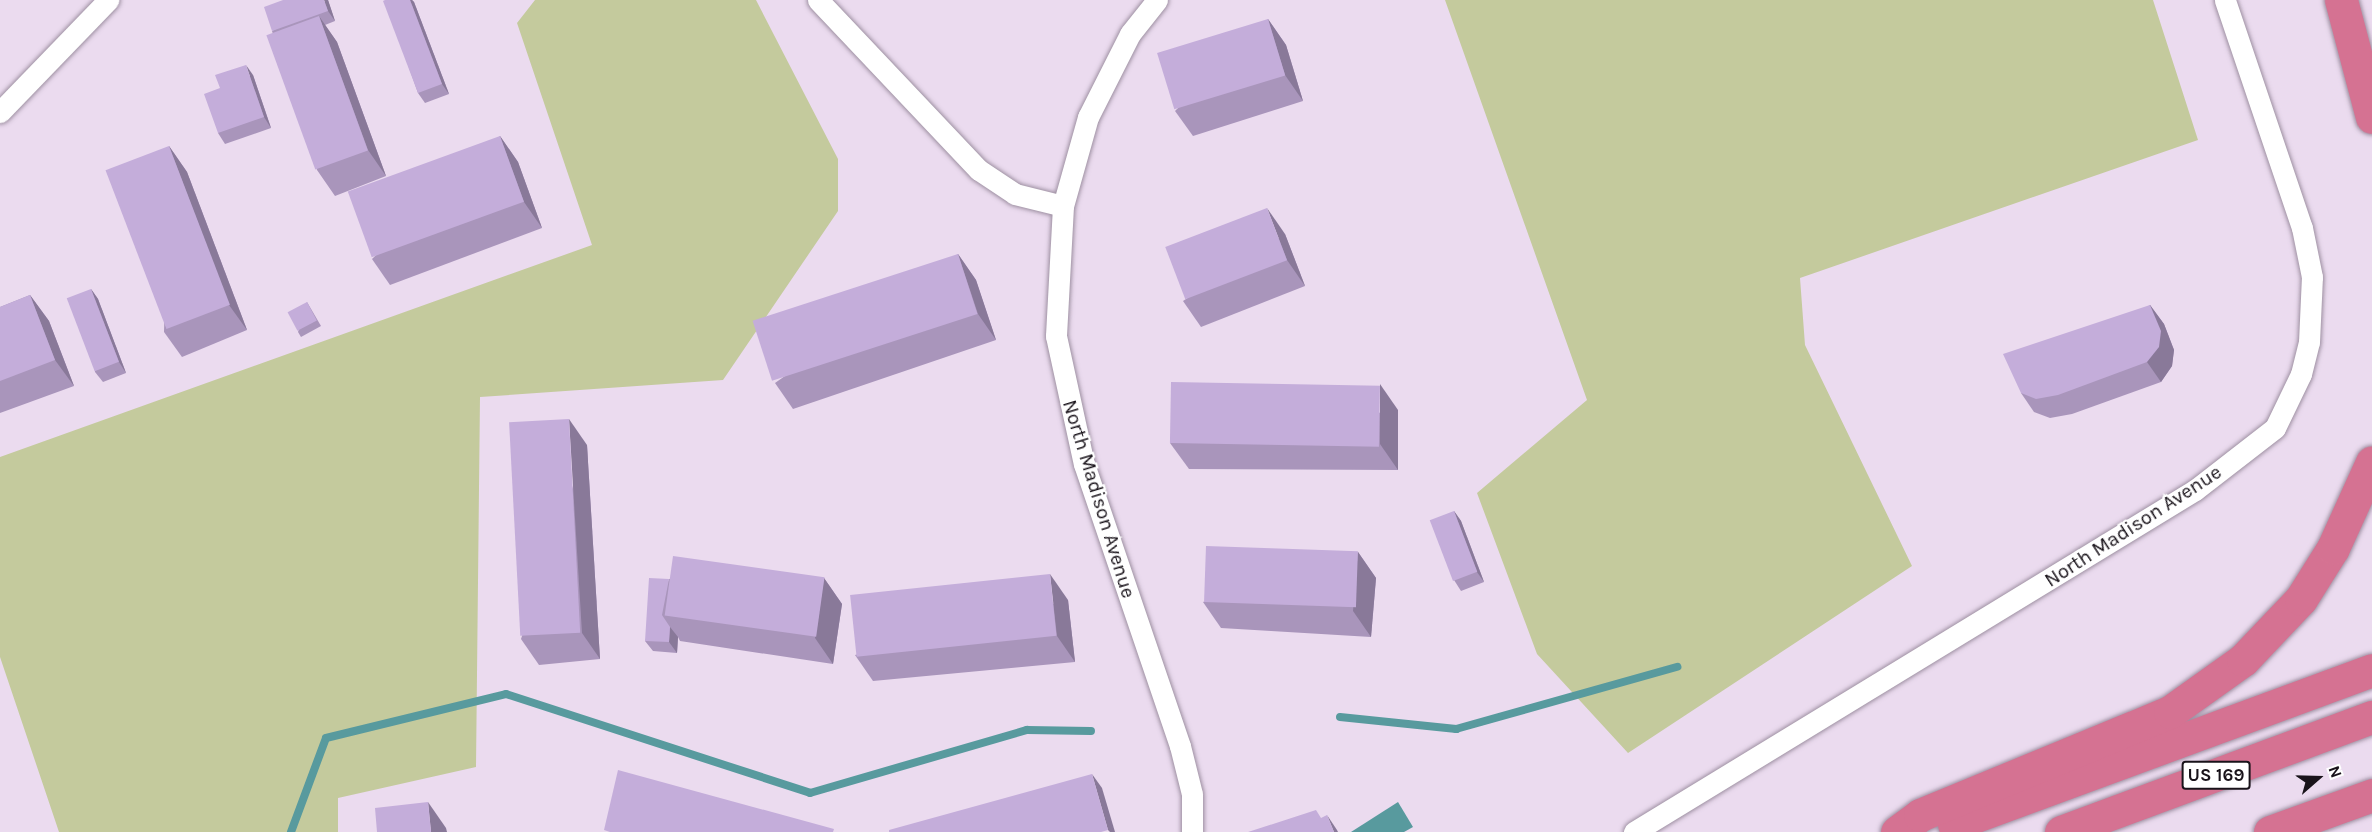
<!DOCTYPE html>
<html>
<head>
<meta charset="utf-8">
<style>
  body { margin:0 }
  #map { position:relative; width:2372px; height:832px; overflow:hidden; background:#ebdbef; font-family:Karla,sans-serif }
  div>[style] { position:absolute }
  .green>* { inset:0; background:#c4ca9d }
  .water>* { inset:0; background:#589a9e }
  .stream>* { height:8px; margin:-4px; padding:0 4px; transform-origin:4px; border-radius:4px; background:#589a9e }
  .roads { filter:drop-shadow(0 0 2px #9e90a2) drop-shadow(0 0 2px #9e90a2) }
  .street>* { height:21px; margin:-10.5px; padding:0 10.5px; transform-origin:10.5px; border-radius:10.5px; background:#fff }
  .highway>* { height:33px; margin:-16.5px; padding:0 16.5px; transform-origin:16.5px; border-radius:16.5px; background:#d57292 }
  .wall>* { inset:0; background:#a995bb }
  .shaded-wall>* { inset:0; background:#897999 }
  .building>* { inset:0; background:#c4adda; transform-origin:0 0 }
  span { translate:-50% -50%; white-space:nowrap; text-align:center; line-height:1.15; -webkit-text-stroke:4.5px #fff; paint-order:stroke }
  .shield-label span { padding:2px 4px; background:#fff; border:2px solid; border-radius:4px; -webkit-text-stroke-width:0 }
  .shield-label { font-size:18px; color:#19131a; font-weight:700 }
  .street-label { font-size:20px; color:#19131a }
  .north { position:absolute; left:2288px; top:748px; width:60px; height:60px; -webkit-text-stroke:4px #fff; paint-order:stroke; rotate:70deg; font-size:16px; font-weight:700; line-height:24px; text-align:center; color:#19131a }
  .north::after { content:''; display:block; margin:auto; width:21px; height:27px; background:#19131a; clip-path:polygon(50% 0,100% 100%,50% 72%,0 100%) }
</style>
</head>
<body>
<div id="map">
  <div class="green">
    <div style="clip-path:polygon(535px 0,756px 0,838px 159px,838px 211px,723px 380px,480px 397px,476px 767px,338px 798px,338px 832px,59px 832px,0 657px,0 457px,592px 245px,517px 23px)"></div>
    <div style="clip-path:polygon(1445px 0,2153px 0,2198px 140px,1800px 278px,1805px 345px,1912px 566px,1628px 753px,1537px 654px,1477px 493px,1587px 400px)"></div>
  </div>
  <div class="water">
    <div style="clip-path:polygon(1398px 802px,1413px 827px,1404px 832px,1351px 832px)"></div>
  </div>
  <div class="stream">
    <div style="left:1340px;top:717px;width:117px;rotate:5.9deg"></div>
    <div style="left:1456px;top:729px;width:230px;rotate:-15.7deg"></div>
    <div style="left:291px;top:832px;width:100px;rotate:-69.6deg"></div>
    <div style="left:326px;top:738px;width:185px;rotate:-13.7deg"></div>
    <div style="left:506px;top:694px;width:320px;rotate:18deg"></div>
    <div style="left:810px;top:793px;width:226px;rotate:-16.2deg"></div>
    <div style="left:1027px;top:730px;width:64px;rotate:0.9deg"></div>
  </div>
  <div class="roads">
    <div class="street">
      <div style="left:818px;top:0;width:234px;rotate:46.6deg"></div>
      <div style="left:979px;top:170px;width:43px;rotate:33.7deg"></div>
      <div style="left:1015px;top:194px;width:49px;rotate:14deg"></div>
      <div style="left:1157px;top:0;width:43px;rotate:128.5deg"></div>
      <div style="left:1130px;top:34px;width:93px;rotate:116.8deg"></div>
      <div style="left:1088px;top:117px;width:92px;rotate:105.7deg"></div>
      <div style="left:1063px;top:206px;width:130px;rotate:93.1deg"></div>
      <div style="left:1056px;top:336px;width:131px;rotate:77.7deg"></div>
      <div style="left:1084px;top:464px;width:298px;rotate:71.2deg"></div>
      <div style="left:1180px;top:746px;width:49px;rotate:76deg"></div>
      <div style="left:1192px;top:794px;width:38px;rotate:90deg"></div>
      <div style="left:0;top:112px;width:156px;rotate:-46deg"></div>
      <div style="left:1634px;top:832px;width:657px;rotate:-31.37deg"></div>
      <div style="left:2195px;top:490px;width:101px;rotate:-37.8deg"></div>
      <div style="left:2275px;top:428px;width:60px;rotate:-64.3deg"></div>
      <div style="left:2301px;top:374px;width:33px;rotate:-76deg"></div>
      <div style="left:2309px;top:342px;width:65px;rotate:-87.4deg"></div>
      <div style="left:2312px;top:277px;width:50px;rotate:-101.5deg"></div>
      <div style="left:2302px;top:228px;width:241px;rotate:-108.7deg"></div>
    </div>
    <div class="highway">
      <div style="left:2341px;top:0;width:121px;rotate:75.2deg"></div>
      <div style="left:1954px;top:824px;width:445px;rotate:-20.2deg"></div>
      <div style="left:1897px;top:832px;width:29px;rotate:-36deg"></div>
      <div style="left:1920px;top:815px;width:270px;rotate:-22.4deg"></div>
      <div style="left:2170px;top:712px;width:90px;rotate:-35.5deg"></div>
      <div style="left:2243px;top:660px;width:84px;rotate:-46.4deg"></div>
      <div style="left:2301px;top:599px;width:60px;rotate:-57.9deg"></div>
      <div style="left:2333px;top:548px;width:94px;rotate:-65.6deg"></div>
      <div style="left:2061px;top:832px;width:332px;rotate:-20.3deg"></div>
      <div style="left:2270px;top:832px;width:109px;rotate:-19.9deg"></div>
    </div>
  </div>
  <div class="wall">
    <div style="clip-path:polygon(328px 0,335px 21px,325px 25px,337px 42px,386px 176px,335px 196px,317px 170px,272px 31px)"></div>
    <div style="clip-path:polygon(385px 0,412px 0,414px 2px,449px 94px,425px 103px,418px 93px)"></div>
    <div style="clip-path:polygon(1268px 19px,1286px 45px,1303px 101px,1193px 136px,1175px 111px)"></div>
    <div style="clip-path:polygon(253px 75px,271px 128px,225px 144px,218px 133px,220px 88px)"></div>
    <div style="clip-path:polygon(500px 136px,518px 162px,542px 228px,390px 285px,372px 259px)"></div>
    <div style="clip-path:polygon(169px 146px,187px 172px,247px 330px,182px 357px,164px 332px)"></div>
    <div style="clip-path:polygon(1285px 234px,1305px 286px,1201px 327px,1183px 301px)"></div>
    <div style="clip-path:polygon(958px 254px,976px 280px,996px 340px,793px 409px,775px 383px)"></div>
    <div style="clip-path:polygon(91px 289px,98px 299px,126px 373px,103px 382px,95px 372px)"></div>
    <div style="clip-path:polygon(30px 295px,49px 321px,74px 386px,0 413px,0 307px)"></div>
    <div style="clip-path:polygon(307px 302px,321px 326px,301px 337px,298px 332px)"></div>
    <div style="clip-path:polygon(2150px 305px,2164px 324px,2174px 350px,2172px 366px,2161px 382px,2072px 414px,2050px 418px,2034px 412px,2021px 393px)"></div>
    <div style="clip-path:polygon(1398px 410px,1398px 470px,1189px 469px,1170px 443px)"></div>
    <div style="clip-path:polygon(587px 445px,600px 659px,539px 665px,521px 639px)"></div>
    <div style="clip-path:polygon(1454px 511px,1461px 521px,1484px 582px,1461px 591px,1454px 580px)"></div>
    <div style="clip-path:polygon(1358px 552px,1376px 578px,1371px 637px,1221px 628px,1203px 602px)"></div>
    <div style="clip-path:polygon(824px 578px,842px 604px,833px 664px,680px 641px,678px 637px,677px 653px,653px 651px,645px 641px,669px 579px)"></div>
    <div style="clip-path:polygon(1068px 600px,1075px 662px,873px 681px,855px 655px)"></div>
  </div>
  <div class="shaded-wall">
    <div style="clip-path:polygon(324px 0,328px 0,335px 21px,328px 11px)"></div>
    <div style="clip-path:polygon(410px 0,412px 0,414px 2px,449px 94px,442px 84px)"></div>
    <div style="clip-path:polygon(319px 16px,337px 42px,386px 176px,368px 150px)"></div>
    <div style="clip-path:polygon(1268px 19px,1286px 45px,1303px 101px,1285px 75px)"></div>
    <div style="clip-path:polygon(246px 65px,253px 75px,271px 128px,264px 117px)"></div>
    <div style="clip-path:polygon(500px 136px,518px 162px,542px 228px,524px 202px)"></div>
    <div style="clip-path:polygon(169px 146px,187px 172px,247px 330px,229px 305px)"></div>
    <div style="clip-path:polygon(1267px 208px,1285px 234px,1305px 286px,1287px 260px)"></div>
    <div style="clip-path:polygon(958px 254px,976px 280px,996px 340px,978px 314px)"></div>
    <div style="clip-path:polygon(91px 289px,98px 299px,126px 373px,119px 362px)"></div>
    <div style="clip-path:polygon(30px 295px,49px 321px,74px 386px,55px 360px)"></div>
    <div style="clip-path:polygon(2150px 305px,2164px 324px,2174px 350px,2172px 366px,2161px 382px,2147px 362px)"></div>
    <div style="clip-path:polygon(1380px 384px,1398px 410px,1398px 470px,1380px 444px)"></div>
    <div style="clip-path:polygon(569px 419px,587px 445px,600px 659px,582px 633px)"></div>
    <div style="clip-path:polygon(1454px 511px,1461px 521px,1484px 582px,1477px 572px)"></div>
    <div style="clip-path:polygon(1358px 552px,1376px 578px,1371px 637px,1353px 611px)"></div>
    <div style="clip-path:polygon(1050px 574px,1068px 600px,1075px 662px,1057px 636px)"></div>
    <div style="clip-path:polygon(824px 578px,842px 604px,833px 664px,815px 638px)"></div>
    <div style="clip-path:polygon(670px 627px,678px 637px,677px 653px,669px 642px)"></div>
    <div style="clip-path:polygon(1092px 774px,1102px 788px,1115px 832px,1110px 832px,1108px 830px)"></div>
    <div style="clip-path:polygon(428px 802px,446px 828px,447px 832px,431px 832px)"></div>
    <div style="clip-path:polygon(1327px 815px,1337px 830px,1338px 832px,1334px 832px)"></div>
  </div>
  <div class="building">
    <div style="clip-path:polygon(283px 0,324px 0,328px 11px,272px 31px,264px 7px)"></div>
    <div style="clip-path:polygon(385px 0,410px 0,442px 84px,418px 93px,383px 1px)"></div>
    <div style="left:319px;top:16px;width:143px;height:56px;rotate:70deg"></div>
    <div style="left:1268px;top:19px;width:59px;height:116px;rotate:73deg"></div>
    <div style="clip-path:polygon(246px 65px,264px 117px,218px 133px,204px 94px,220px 88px,215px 75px)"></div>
    <div style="left:500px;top:136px;width:70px;height:162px;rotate:70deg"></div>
    <div style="left:169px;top:146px;width:170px;height:68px;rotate:69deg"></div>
    <div style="left:1267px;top:208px;width:56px;height:109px;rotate:69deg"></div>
    <div style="left:958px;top:254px;width:63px;height:216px;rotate:72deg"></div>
    <div style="left:91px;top:289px;width:78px;height:26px;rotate:69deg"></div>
    <div style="clip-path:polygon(30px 295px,55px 360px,0 381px,0 307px)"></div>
    <div style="left:307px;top:302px;width:21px;height:22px;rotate:62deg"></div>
    <div style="clip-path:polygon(2150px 305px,2161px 331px,2159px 347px,2147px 362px,2058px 395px,2036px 399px,2021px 393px,2003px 354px)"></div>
    <div style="left:1171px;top:382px;width:209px;height:61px;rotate:1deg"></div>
    <div style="left:569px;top:419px;width:214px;height:60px;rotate:87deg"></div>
    <div style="left:1454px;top:511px;width:65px;height:26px;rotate:69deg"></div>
    <div style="left:1206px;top:546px;width:152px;height:56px;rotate:2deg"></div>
    <div style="left:673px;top:556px;width:153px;height:60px;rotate:8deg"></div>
    <div style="left:1050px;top:574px;width:62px;height:201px;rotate:84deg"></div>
    <div style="clip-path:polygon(649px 578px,669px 579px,662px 615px,670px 627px,669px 642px,645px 641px)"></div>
    <div style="clip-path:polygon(618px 770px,834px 829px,833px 832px,610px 832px,604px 830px)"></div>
    <div style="clip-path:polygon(1092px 774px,1108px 830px,1101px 832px,889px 832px,889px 830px)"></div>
    <div style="clip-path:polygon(428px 802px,431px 832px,377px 832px,375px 808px)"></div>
    <div style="clip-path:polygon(1316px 810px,1321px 818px,1327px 815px,1334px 832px,1248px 832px)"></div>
  </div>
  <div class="shield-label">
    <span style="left:2216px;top:775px">US 169</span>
  </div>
  <div class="street-label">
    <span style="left:1099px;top:499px;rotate:73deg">North Madison Avenue</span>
    <span style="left:2133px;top:526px;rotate:-33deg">North Madison Avenue</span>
  </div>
  <div class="north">N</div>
</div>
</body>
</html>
